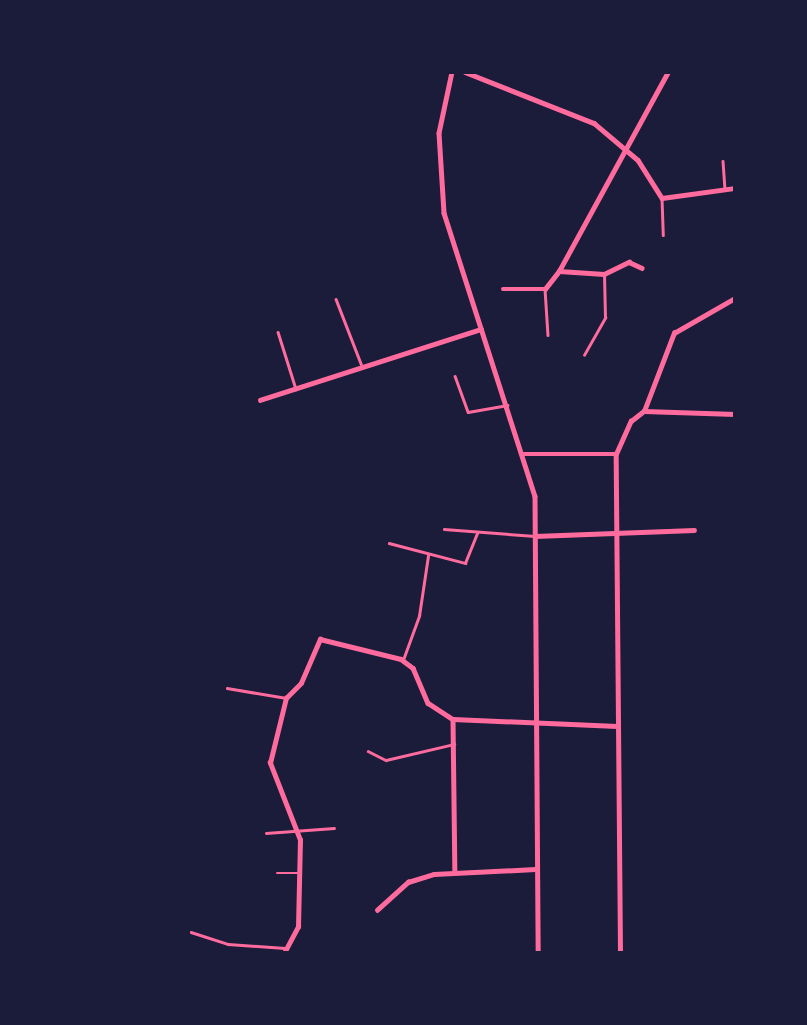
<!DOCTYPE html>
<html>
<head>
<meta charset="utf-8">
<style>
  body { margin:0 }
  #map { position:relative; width:807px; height:1025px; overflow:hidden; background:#1b1b3a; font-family:Roboto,sans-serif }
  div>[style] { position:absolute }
  .service>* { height:2.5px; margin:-1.25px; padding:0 1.25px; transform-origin:1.25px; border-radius:1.25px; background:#ff6b9d }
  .minor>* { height:4.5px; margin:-2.25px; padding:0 2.25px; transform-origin:2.25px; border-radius:2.25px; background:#ff6b9d }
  span { translate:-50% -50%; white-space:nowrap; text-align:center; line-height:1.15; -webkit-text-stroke:7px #1b1b3a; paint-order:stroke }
  .frame { position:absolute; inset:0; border:74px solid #1b1b3a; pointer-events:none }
</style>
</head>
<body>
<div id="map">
  <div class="service">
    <div style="left:723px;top:161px;width:28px;rotate:86deg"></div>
    <div style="left:662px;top:198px;width:37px;rotate:88deg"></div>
    <div style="left:545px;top:289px;width:46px;rotate:86.3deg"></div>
    <div style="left:336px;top:299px;width:72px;rotate:68.8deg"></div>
    <div style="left:278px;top:332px;width:60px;rotate:72.5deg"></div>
    <div style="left:584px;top:355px;width:43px;rotate:-60.4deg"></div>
    <div style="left:605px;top:318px;width:44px;rotate:-91.3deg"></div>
    <div style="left:455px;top:376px;width:38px;rotate:70deg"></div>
    <div style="left:468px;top:412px;width:40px;rotate:-10deg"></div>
    <div style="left:444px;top:529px;width:91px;rotate:4.4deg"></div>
    <div style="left:389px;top:543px;width:79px;rotate:14.7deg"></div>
    <div style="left:465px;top:563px;width:32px;rotate:-68deg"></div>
    <div style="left:403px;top:660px;width:47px;rotate:-70deg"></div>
    <div style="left:419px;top:616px;width:61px;rotate:-81.5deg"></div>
    <div style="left:227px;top:688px;width:60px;rotate:9.6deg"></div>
    <div style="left:368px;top:751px;width:20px;rotate:27deg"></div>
    <div style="left:386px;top:760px;width:70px;rotate:-13.2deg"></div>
    <div style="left:266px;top:833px;width:68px;rotate:-4.2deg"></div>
    <div style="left:277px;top:873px;width:21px"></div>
    <div style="left:191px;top:932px;width:39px;rotate:18deg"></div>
    <div style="left:228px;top:944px;width:57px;rotate:4deg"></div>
  </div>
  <div class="minor">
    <div style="left:452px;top:72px;width:62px;rotate:102deg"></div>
    <div style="left:439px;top:133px;width:80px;rotate:86.4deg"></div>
    <div style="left:444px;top:213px;width:297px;rotate:72.2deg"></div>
    <div style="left:535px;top:496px;width:457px;rotate:89.6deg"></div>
    <div style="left:465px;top:72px;width:139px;rotate:21.6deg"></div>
    <div style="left:594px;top:123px;width:57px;rotate:40.1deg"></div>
    <div style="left:638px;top:160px;width:45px;rotate:57.7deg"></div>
    <div style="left:662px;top:198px;width:74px;rotate:-7.8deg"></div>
    <div style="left:559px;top:271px;width:227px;rotate:-61.3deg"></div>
    <div style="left:503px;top:289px;width:42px"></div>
    <div style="left:545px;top:289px;width:23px;rotate:-52deg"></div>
    <div style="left:559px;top:271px;width:45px;rotate:3.8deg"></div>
    <div style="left:604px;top:274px;width:28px;rotate:-26deg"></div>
    <div style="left:629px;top:262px;width:14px;rotate:25deg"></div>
    <div style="left:260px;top:400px;width:232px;rotate:-17.8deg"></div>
    <div style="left:644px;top:411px;width:84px;rotate:-69deg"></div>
    <div style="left:674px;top:333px;width:70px;rotate:-29.8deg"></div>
    <div style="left:523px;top:454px;width:93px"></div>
    <div style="left:535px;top:536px;width:159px;rotate:-2.2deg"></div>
    <div style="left:453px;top:719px;width:153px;rotate:89.3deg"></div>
    <div style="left:377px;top:910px;width:42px;rotate:-42.1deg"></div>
    <div style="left:408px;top:882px;width:27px;rotate:-17deg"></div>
    <div style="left:434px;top:874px;width:101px;rotate:-2.8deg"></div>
    <div style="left:284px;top:953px;width:30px;rotate:-62deg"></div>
    <div style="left:298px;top:927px;width:87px;rotate:-88.7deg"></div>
    <div style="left:300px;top:840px;width:83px;rotate:-111.3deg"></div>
    <div style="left:270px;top:763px;width:67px;rotate:-76.2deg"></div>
    <div style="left:286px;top:698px;width:21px;rotate:-45deg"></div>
    <div style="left:301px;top:683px;width:48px;rotate:-66.6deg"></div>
    <div style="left:320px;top:639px;width:83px;rotate:13.9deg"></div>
    <div style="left:401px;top:659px;width:15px;rotate:37deg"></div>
    <div style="left:413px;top:668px;width:38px;rotate:67deg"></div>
    <div style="left:428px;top:703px;width:30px;rotate:33deg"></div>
    <div style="left:453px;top:719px;width:164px;rotate:2.4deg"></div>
    <div style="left:620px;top:953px;width:499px;rotate:-90.5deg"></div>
    <div style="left:616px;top:454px;width:36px;rotate:-66deg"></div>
    <div style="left:631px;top:421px;width:16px;rotate:-38deg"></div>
    <div style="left:644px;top:411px;width:91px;rotate:1.9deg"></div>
  </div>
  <div class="frame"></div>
</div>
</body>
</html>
